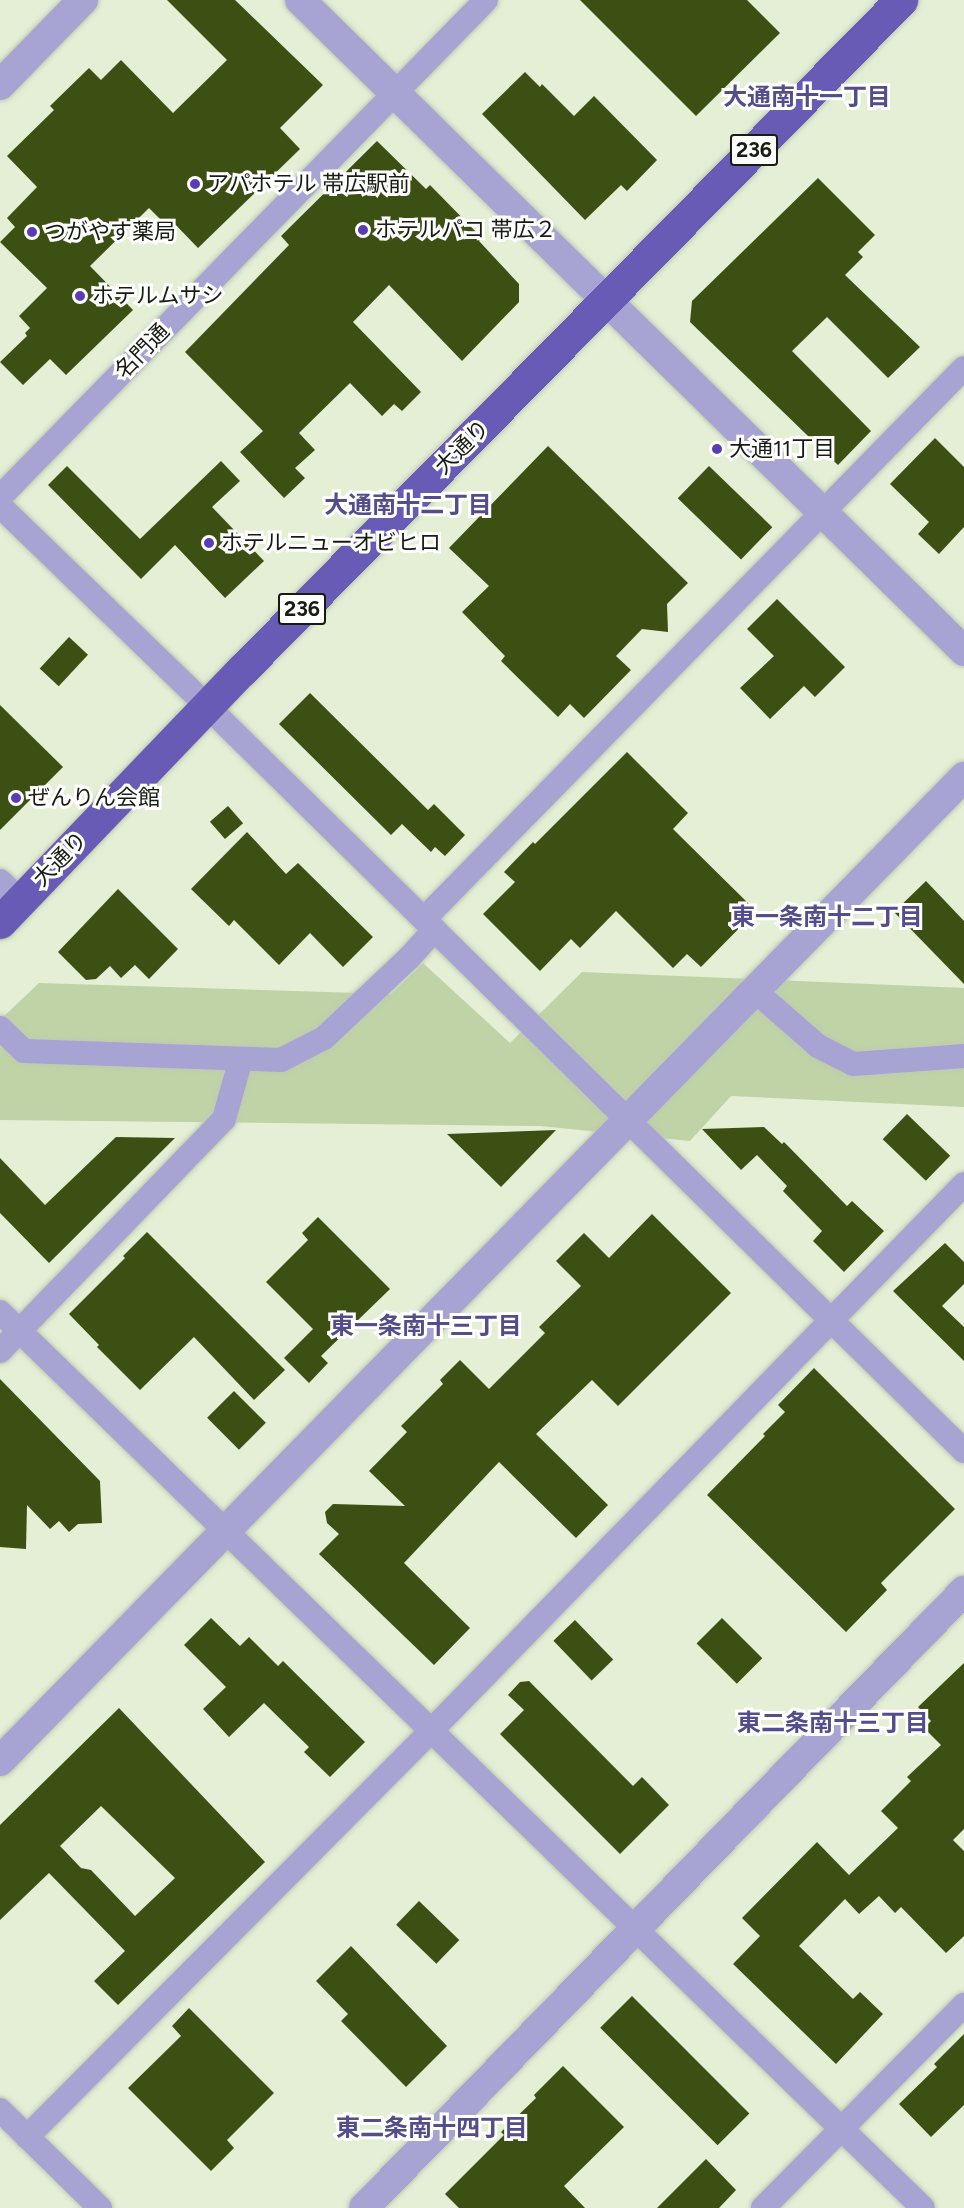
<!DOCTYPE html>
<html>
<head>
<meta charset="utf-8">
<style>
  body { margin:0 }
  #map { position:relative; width:964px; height:2208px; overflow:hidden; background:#e4efd6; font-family:Figtree,"Noto Sans JP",sans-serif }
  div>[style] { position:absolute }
  .green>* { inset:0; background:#c0d3a6 }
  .building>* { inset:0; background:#3c5013; transform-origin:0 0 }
  .roads { filter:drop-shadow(0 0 2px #bfc9b3) drop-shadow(0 0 2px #bfc9b3) }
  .minor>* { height:24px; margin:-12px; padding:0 12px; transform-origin:12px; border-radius:12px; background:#a7a4d3 }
  .tertiary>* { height:30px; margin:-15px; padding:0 15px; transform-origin:15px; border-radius:15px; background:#a7a4d3 }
  .trunk>* { height:33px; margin:-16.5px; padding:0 16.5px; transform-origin:16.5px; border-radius:16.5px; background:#685bb5 }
  .dots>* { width:16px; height:16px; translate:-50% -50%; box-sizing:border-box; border:3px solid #fff; border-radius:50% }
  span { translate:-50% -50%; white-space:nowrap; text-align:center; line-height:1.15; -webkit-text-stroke:6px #fff; paint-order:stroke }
  .shield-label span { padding:2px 4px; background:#fff; border:2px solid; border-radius:4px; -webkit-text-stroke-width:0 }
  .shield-label { font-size:21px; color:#171b12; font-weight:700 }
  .poi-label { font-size:22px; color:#171b12 }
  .left { translate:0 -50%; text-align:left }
  .street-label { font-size:22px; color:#171b12 }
  .neighbourhood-label { font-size:24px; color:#544d8b; font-weight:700 }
</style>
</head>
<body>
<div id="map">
  <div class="green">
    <div style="clip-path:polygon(423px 963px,510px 1043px,582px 972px,964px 988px,964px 1107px,731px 1096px,690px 1141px,540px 1126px,0 1120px,0 1020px,39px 983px,391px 994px)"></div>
  </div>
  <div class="building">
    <div style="clip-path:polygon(167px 0,235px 0,323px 85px,280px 128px,300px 149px,198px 248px,170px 219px,165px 224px,149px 208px,90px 266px,133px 310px,66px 375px,50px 359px,23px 385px,0 362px,27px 336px,25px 333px,30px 328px,19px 316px,47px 288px,0 242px,15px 227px,7px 218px,37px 187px,7px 156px,54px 110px,50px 106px,89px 68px,101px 80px,121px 60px,173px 113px,227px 60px)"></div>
    <div style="clip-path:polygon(580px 0,747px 0,780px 33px,696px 116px)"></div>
    <div style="clip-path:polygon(525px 72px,540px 87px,542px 84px,574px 116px,594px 96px,657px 160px,627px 191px,621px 185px,585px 220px,482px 114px)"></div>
    <div style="clip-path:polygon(377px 141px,426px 189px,430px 185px,482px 238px,479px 241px,519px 284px,519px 302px,462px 361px,389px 285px,353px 322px,421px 392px,402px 411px,394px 404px,382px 416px,350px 383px,299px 433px,315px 450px,295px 468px,305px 478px,284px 498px,240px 452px,263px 431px,185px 352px,289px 245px,281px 236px)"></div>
    <div style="clip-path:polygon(818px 178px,875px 235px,858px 252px,863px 257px,845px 275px,920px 347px,888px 378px,827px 317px,792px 351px,871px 431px,838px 465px,690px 322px,692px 301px)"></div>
    <div style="clip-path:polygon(935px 438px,964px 467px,964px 527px,939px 554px,918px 534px,929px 522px,890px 484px)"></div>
    <div style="clip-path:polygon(548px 446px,688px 583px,667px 604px,668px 632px,642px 629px,616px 656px,631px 670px,584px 718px,570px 704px,558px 717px,501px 661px,505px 656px,462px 612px,489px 586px,449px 548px)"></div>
    <div style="clip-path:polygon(221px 461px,240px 481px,212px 507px,264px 561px,225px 598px,175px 545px,141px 579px,48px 485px,67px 466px,140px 539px)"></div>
    <div style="left:709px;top:466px;width:88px;height:45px;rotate:44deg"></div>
    <div style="clip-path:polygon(777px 599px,845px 667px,815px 697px,804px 686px,770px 719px,740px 688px,774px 656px,747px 629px)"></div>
    <div style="left:69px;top:637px;width:26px;height:43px;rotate:43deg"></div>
    <div style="clip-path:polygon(310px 693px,428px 810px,434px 804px,465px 835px,445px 856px,435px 847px,431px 852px,402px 824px,391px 835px,279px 724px)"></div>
    <div style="clip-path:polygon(0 705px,63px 767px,0 830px)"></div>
    <div style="clip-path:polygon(627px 752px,688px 813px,673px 829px,756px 911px,701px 967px,687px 954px,673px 968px,616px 911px,580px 948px,571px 939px,540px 971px,483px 914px,515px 882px,504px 872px,533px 842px,535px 844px)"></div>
    <div style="left:228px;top:806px;width:23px;height:24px;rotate:49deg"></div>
    <div style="clip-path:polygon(247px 832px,286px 874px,298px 863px,373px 937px,343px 967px,310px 933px,279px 965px,234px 920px,229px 926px,191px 889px)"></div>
    <div style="clip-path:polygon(926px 881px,964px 921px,964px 984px,894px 912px)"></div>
    <div style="clip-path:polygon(118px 889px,178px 949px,149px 979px,135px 965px,121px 978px,110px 966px,96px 979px,86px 980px,58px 952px)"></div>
    <div style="left:907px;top:1114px;width:60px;height:35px;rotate:44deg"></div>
    <div style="clip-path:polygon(764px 1127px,782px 1144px,784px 1142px,847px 1206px,852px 1201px,884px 1231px,844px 1272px,813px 1241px,822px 1231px,783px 1191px,787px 1186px,757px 1155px,741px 1170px,702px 1129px)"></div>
    <div style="clip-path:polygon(556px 1130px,501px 1187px,447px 1134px)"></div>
    <div style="clip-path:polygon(116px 1137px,175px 1138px,49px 1263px,0 1213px,0 1158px,45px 1205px)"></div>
    <div style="clip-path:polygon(652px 1214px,731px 1293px,618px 1406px,592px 1380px,536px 1434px,608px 1505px,576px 1538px,499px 1462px,404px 1563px,470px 1628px,434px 1665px,319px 1554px,339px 1534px,327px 1523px,325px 1512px,333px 1504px,405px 1506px,369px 1471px,407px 1432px,401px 1426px,443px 1384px,440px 1380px,460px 1360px,489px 1389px,545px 1333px,539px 1327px,581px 1286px,556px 1261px,584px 1233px,609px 1258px)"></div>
    <div style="clip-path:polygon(318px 1217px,390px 1289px,321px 1356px,328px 1363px,309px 1383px,284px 1358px,313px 1329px,266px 1282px,308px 1240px,302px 1233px)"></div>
    <div style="clip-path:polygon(147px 1232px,285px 1370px,254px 1400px,194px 1337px,140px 1390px,97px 1347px,99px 1345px,69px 1314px,125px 1258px,123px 1256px)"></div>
    <div style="clip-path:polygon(945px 1243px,964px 1262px,964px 1284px,942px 1306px,964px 1327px,964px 1361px,893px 1291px)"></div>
    <div style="clip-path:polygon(814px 1368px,955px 1509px,881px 1583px,887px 1590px,846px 1632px,707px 1495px,765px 1436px,763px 1434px,785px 1412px,778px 1405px)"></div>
    <div style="clip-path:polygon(0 1379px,100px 1481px,102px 1523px,78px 1524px,69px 1532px,59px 1521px,50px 1529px,27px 1505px,26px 1549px,0 1547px)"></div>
    <div style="left:234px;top:1391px;width:45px;height:38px;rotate:45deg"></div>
    <div style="clip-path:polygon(211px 1618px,240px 1646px,249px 1637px,278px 1666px,283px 1661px,365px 1742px,330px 1777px,304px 1752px,309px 1747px,264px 1703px,229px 1737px,203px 1709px,226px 1687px,184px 1645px)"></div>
    <div style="left:722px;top:1618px;width:57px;height:36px;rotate:45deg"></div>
    <div style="left:575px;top:1620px;width:55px;height:30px;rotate:46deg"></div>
    <div style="clip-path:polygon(964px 1663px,964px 1829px,953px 1840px,964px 1851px,964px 1936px,946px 1953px,901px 1907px,895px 1913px,879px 1896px,859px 1914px,845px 1899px,799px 1946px,853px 1999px,860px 1992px,883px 2014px,836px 2064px,733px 1964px,760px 1936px,742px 1918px,817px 1842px,849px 1875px,898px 1828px,881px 1811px,911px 1781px,907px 1777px,941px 1745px,924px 1728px,931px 1721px,918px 1707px)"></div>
    <div style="clip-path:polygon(529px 1681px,633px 1786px,642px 1777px,669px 1805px,620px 1854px,500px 1734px,524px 1710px,508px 1695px,520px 1682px)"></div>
    <div style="clip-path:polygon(evenodd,119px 1708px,265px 1862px,118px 2005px,94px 1981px,125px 1951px,49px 1873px,0 1920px,0 1825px,119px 1708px,101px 1806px,175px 1878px,135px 1916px,91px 1870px,81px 1868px,60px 1846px,101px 1806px)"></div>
    <div style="left:419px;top:1901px;width:56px;height:33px;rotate:44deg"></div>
    <div style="clip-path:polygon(351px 1946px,447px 2046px,406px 2087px,341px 2021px,348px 2014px,316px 1981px)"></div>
    <div style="left:632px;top:1996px;width:166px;height:45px;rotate:45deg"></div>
    <div style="clip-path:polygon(189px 2008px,274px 2093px,227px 2140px,234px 2148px,211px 2171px,128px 2088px,181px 2036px,172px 2026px)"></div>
    <div style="clip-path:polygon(964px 2034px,964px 2105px,931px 2137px,899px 2104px,937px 2067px,934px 2064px)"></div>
    <div style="clip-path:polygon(563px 2066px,624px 2127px,564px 2186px,585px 2208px,459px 2208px,445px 2194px,504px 2135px,501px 2132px,536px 2098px,534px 2095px)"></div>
    <div style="clip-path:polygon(706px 2159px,736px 2190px,719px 2208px,657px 2208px)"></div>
  </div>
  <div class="roads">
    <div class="minor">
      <div style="left:0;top:497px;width:695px;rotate:-45.64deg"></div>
      <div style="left:0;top:506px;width:288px;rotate:44deg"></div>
      <div style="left:207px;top:706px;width:1062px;rotate:44.54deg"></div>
      <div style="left:0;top:881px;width:28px;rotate:44deg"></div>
      <div style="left:424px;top:919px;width:771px;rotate:-45.58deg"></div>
      <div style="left:755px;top:991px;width:84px;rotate:41.1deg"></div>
      <div style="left:818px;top:1046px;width:39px;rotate:27deg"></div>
      <div style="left:853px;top:1064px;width:111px;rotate:-4.1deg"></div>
      <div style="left:0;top:1028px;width:33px;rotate:44deg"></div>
      <div style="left:24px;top:1051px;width:257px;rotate:2deg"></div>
      <div style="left:281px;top:1060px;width:48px;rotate:-27.1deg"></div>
      <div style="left:324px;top:1038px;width:117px;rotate:-43.3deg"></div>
      <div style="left:409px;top:958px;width:38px;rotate:-48deg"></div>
      <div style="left:0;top:1312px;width:1286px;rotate:44.15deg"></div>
      <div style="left:0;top:1351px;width:322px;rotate:-46deg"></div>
      <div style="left:224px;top:1119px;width:62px;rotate:-74.2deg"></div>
      <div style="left:0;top:2110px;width:140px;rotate:44.4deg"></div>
      <div style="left:27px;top:2137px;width:574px;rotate:-45.14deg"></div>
      <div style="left:432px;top:1730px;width:762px;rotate:-45.74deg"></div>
      <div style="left:763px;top:2208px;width:286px;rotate:-45.3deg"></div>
    </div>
    <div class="tertiary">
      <div style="left:300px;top:0;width:930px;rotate:44.43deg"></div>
      <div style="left:0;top:85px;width:119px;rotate:-45.7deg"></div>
      <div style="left:0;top:1761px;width:1378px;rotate:-45.59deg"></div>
      <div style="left:364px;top:2208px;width:861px;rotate:-45.8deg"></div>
    </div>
    <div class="trunk">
      <div style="left:0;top:922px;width:349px;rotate:-46.2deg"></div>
      <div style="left:242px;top:670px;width:940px;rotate:-45.47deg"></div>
    </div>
  </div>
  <div class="dots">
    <div style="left:195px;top:184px;background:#583db5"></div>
    <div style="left:363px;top:230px;background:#583db5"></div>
    <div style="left:32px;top:232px;background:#583db5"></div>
    <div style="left:80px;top:296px;background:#583db5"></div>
    <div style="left:717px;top:449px;background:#583db5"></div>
    <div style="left:209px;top:543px;background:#583db5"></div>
    <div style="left:16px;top:798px;background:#583db5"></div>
  </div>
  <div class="shield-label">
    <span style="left:754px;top:150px">236</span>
    <span style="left:302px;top:609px">236</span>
  </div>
  <div class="poi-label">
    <span class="left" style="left:207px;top:184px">アパホテル 帯広駅前</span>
    <span class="left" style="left:375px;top:230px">ホテルパコ 帯広２</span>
    <span class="left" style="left:44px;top:232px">つがやす薬局</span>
    <span class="left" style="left:92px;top:296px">ホテルムサシ</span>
    <span class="left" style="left:729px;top:449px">大通11丁目</span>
    <span class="left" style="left:221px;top:543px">ホテルニューオビヒロ</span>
    <span class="left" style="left:28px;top:798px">ぜんりん会館</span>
  </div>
  <div class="street-label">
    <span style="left:142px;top:351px;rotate:-46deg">名門通</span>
    <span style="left:462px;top:447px;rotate:-45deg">大通り</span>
    <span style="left:60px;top:859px;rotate:-46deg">大通り</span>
  </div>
  <div class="neighbourhood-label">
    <span style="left:807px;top:97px">大通南十一丁目</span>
    <span style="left:408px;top:505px">大通南十二丁目</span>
    <span style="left:827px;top:917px">東一条南十二丁目</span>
    <span style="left:426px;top:1326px">東一条南十三丁目</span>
    <span style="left:833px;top:1723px">東二条南十三丁目</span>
    <span style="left:432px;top:2128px">東二条南十四丁目</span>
  </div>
</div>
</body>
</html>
